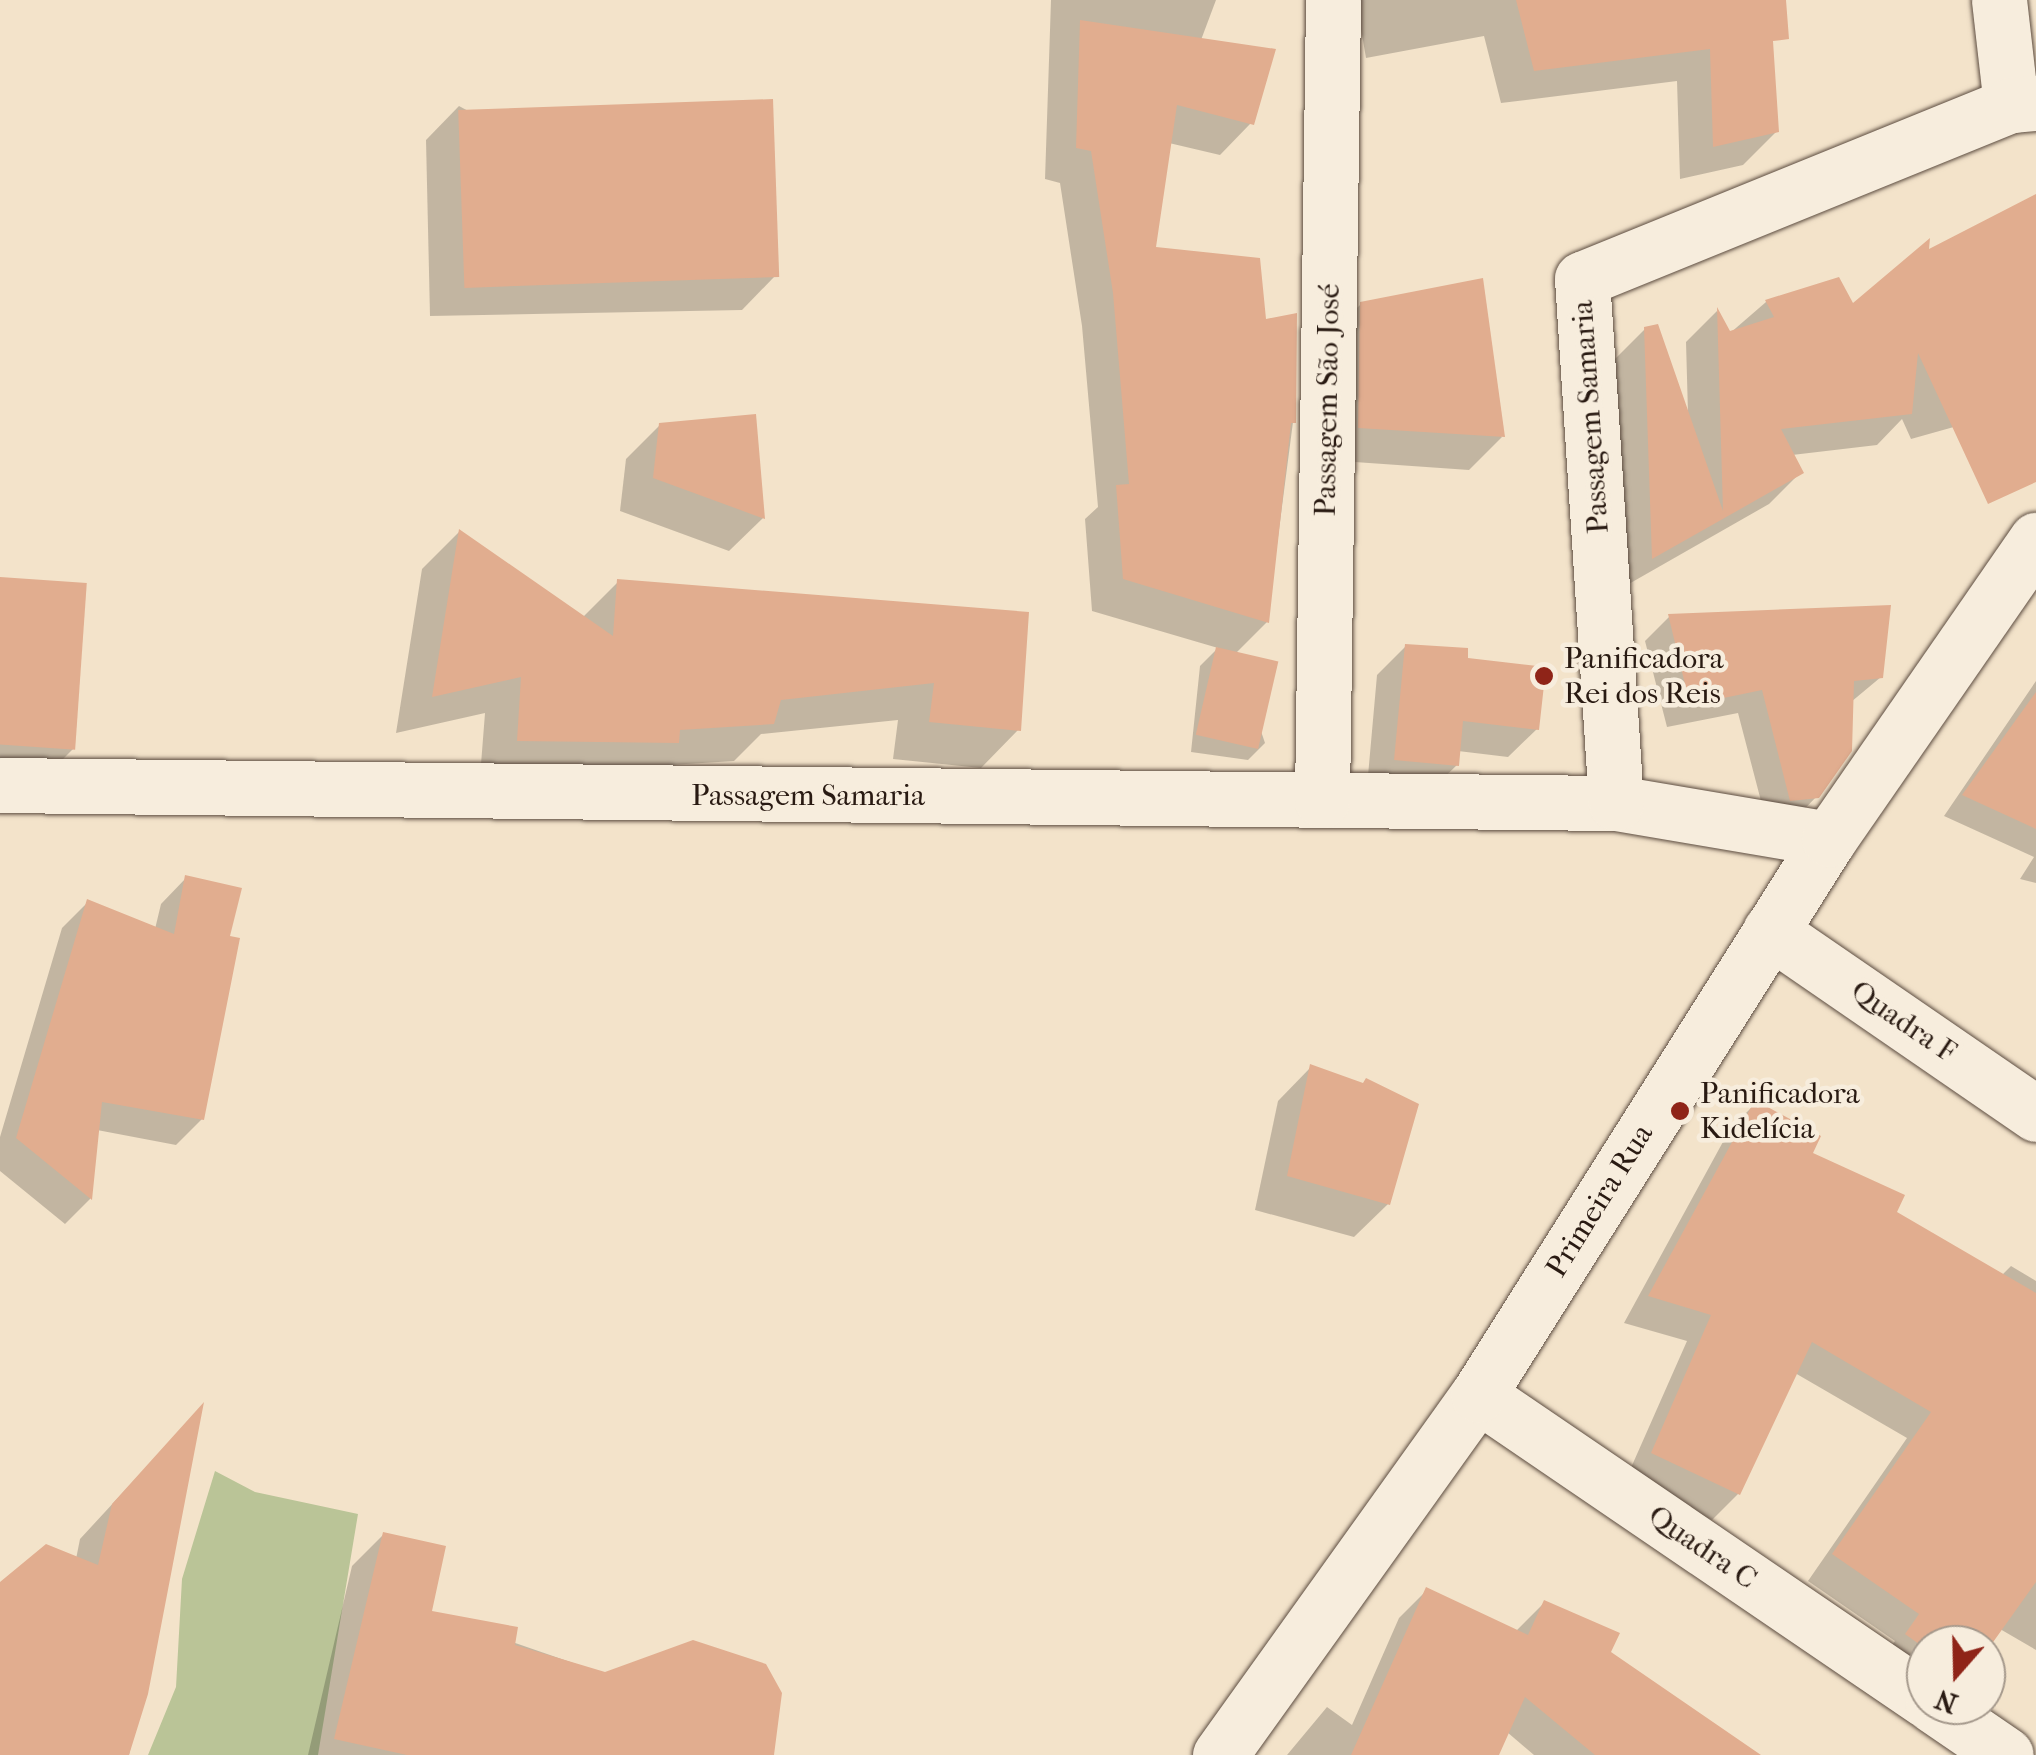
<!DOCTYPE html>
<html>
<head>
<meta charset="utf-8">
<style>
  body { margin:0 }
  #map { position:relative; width:2036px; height:1755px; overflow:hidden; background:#f3e3ca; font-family:"IM FELL French Canon",serif }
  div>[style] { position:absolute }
  .green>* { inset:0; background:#bac497 }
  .shadow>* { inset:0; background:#0003 }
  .building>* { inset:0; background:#e1ad8f; transform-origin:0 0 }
  .roads { filter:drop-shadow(0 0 2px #5c4c40) drop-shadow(0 0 2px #5c4c40) }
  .minor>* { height:55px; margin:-27.5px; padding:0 27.5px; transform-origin:27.5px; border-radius:27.5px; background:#f7eddd }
  .dots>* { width:28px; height:28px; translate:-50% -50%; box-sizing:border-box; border:5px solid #f7eddd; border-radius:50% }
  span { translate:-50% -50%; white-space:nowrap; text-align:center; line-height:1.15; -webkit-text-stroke:9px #f7eddd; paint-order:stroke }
  .street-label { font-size:30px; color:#291a12 }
  .poi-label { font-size:30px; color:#291a12 }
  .left { translate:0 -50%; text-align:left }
  .north { position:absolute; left:1906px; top:1625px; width:100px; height:100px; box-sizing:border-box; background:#f7eddd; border:2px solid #a5998c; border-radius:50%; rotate:200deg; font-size:28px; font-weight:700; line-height:40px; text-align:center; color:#291a12 }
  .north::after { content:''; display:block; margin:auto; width:35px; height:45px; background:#8f2418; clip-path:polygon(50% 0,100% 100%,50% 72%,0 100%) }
</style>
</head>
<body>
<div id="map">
  <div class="green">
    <div style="clip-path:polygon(215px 1471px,255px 1492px,358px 1514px,318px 1755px,148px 1755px,176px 1687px,182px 1579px)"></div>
  </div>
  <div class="shadow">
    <div style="clip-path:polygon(1051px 0,1216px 0,1201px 40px,1251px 123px,1220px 155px,1169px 143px,1154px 250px,1263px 322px,1293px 422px,1267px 622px,1235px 654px,1265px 743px,1248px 760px,1191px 752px,1200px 666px,1218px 648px,1092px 611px,1085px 519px,1098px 507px,1082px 326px,1060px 183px,1045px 179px)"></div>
    <div style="clip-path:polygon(1356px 0,1768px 0,1777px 131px,1743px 165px,1680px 179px,1677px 81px,1501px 103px,1484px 36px,1366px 58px)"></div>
    <div style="clip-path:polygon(459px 106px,775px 276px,742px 310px,430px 316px,426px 140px)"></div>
    <div style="clip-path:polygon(2036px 197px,2036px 404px,1911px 439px,1902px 419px,1877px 445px,1792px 455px,1801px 472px,1769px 504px,1620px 589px,1613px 361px,1645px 329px,1688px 414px,1686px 342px,1717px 311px,1729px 334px,1766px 302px,1852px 307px,1926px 253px)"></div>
    <div style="clip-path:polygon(1361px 304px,1502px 437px,1469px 470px,1326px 460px,1327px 338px)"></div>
    <div style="clip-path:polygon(660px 425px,763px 518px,729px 551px,620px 511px,626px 459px)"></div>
    <div style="clip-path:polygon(459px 532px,582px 618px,618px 582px,1027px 614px,1018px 730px,981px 768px,893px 759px,898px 720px,761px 734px,734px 761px,480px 777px,485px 713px,396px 733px,422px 569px)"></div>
    <div style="clip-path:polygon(0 580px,73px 749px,45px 777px,0 773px)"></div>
    <div style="clip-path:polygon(1669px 617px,1881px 677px,1851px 702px,1817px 796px,1793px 821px,1767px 824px,1738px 713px,1667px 727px,1645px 641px)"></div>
    <div style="clip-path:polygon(1406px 646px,1465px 660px,1537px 729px,1508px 757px,1458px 751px,1457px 765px,1428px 793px,1367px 787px,1377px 675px)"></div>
    <div style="clip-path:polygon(2036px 681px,2036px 883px,2020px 879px,2034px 857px,1944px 816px)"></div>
    <div style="clip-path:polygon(186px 878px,227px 938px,202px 1119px,176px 1145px,97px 1130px,90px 1199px,65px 1224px,0 1171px,0 1137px,62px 928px,88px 902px,155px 929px,161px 904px)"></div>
    <div style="clip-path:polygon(1311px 1067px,1388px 1204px,1354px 1237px,1255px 1210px,1278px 1101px)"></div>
    <div style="clip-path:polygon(1756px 1103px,1809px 1154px,1894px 1213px,2001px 1276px,2011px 1266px,2036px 1281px,2036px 1650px,2000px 1629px,1986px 1648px,1926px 1645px,1926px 1693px,1880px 1661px,1895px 1641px,1808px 1581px,1907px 1438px,1795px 1373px,1738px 1494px,1712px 1520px,1626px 1479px,1687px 1341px,1624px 1323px,1730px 1129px)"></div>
    <div style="clip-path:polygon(200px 1409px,129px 1755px,0 1755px,0 1587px,76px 1559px,80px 1539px)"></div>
    <div style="clip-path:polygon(383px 1535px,429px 1613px,605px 1674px,770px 1755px,308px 1755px,352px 1566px)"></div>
    <div style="clip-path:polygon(1427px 1590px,1515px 1632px,1544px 1603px,1608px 1653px,1688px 1755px,1534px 1755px,1507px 1732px,1496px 1755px,1287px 1755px,1327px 1707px,1352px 1725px,1399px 1618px)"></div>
  </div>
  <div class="building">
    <div style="clip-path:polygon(1516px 0,1786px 0,1789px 39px,1773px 41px,1779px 132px,1713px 147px,1710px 49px,1534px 71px)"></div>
    <div style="clip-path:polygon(1080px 20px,1276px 49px,1254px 125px,1177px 105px,1156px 247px,1260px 258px,1266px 319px,1297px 313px,1296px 423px,1291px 423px,1269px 623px,1123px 579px,1116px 485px,1129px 484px,1113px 293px,1091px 151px,1076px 148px)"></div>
    <div style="left:773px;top:99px;width:178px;height:315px;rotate:88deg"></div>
    <div style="clip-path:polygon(2036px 194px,2036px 482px,1988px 504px,1918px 353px,1912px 414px,1781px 429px,1804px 473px,1652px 559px,1644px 327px,1658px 324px,1723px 511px,1717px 307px,1730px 331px,1774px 317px,1765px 300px,1839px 277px,1853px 303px,1930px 238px,1929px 249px)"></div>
    <div style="clip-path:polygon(1483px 278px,1505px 437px,1358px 428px,1360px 302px)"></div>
    <div style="clip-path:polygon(756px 414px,765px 519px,653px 478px,659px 423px)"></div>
    <div style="clip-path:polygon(459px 529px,613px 636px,617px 579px,1029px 612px,1021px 731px,929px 722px,934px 683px,781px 700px,774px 724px,680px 730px,679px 743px,517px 741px,521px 677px,432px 697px)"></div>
    <div style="left:0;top:577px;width:87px;height:167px;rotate:4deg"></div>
    <div style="clip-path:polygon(1891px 605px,1883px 678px,1854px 681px,1852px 751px,1819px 798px,1790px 801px,1762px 690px,1690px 705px,1668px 614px)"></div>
    <div style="clip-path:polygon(1405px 644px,1468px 648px,1468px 658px,1546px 667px,1539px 730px,1463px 721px,1459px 766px,1394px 760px)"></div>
    <div style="left:1216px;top:647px;width:64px;height:90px;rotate:13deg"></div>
    <div style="clip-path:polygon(2036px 692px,2036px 829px,1962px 795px)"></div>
    <div style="clip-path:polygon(185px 875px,242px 888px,230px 936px,240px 938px,204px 1120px,102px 1102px,92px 1200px,16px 1138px,87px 899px,174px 934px)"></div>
    <div style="clip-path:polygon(1310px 1064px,1363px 1083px,1366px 1078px,1419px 1104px,1390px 1205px,1287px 1176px)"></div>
    <div style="clip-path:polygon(1755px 1100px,1821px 1136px,1813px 1153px,1905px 1195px,1897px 1212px,2036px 1293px,2036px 1582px,1986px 1652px,1986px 1645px,1926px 1649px,1905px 1634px,1919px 1614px,1832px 1554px,1931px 1412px,1812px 1342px,1740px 1495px,1651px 1453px,1711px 1315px,1648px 1296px)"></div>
    <div style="clip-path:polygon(204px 1402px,148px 1694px,129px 1755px,0 1755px,0 1582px,46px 1544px,98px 1565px,112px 1504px)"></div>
    <div style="clip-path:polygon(383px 1532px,446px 1546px,432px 1611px,518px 1627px,515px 1645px,605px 1672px,693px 1640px,766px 1664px,782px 1693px,774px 1755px,407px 1755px,334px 1739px)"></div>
    <div style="clip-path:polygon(1426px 1587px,1528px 1635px,1544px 1600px,1620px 1633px,1611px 1652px,1761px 1755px,1595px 1755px,1525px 1697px,1499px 1755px,1351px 1755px)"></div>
  </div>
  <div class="roads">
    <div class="minor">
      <div style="left:1999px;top:0;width:106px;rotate:83.5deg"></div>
      <div style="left:0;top:785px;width:1616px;rotate:0.64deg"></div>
      <div style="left:1616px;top:803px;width:216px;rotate:9.6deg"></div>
      <div style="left:1322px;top:800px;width:800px;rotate:-89.21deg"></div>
      <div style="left:1616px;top:803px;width:525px;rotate:-93.71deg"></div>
      <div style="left:1582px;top:279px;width:463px;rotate:-22.1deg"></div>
      <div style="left:2011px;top:105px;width:25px;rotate:-5deg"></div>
      <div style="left:1770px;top:931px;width:323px;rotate:34.5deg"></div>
      <div style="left:1478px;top:1395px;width:542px;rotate:34.25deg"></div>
      <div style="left:1933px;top:1705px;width:88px;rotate:34.4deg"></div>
      <div style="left:1220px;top:1755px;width:443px;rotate:-54.4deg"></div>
      <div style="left:1478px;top:1395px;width:658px;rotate:-57.74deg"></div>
      <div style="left:1829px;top:839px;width:364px;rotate:-55.3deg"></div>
    </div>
  </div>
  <div class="dots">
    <div style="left:1544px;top:676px;background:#8f2418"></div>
    <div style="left:1680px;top:1111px;background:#8f2418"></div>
  </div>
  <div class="street-label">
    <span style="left:1328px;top:400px;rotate:-89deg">Passagem São José</span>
    <span style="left:1591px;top:417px;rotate:-94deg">Passagem Samaria</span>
    <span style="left:808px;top:796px">Passagem Samaria</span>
    <span style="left:1903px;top:1022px;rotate:34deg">Quadra F</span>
    <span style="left:1600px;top:1201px;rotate:-58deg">Primeira Rua</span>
    <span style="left:1702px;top:1548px;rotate:34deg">Quadra C</span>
  </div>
  <div class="poi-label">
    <span class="left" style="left:1564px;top:676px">Panificadora<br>Rei dos Reis</span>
    <span class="left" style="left:1700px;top:1111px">Panificadora<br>Kidelícia</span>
  </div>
  <div class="north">N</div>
</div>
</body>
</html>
